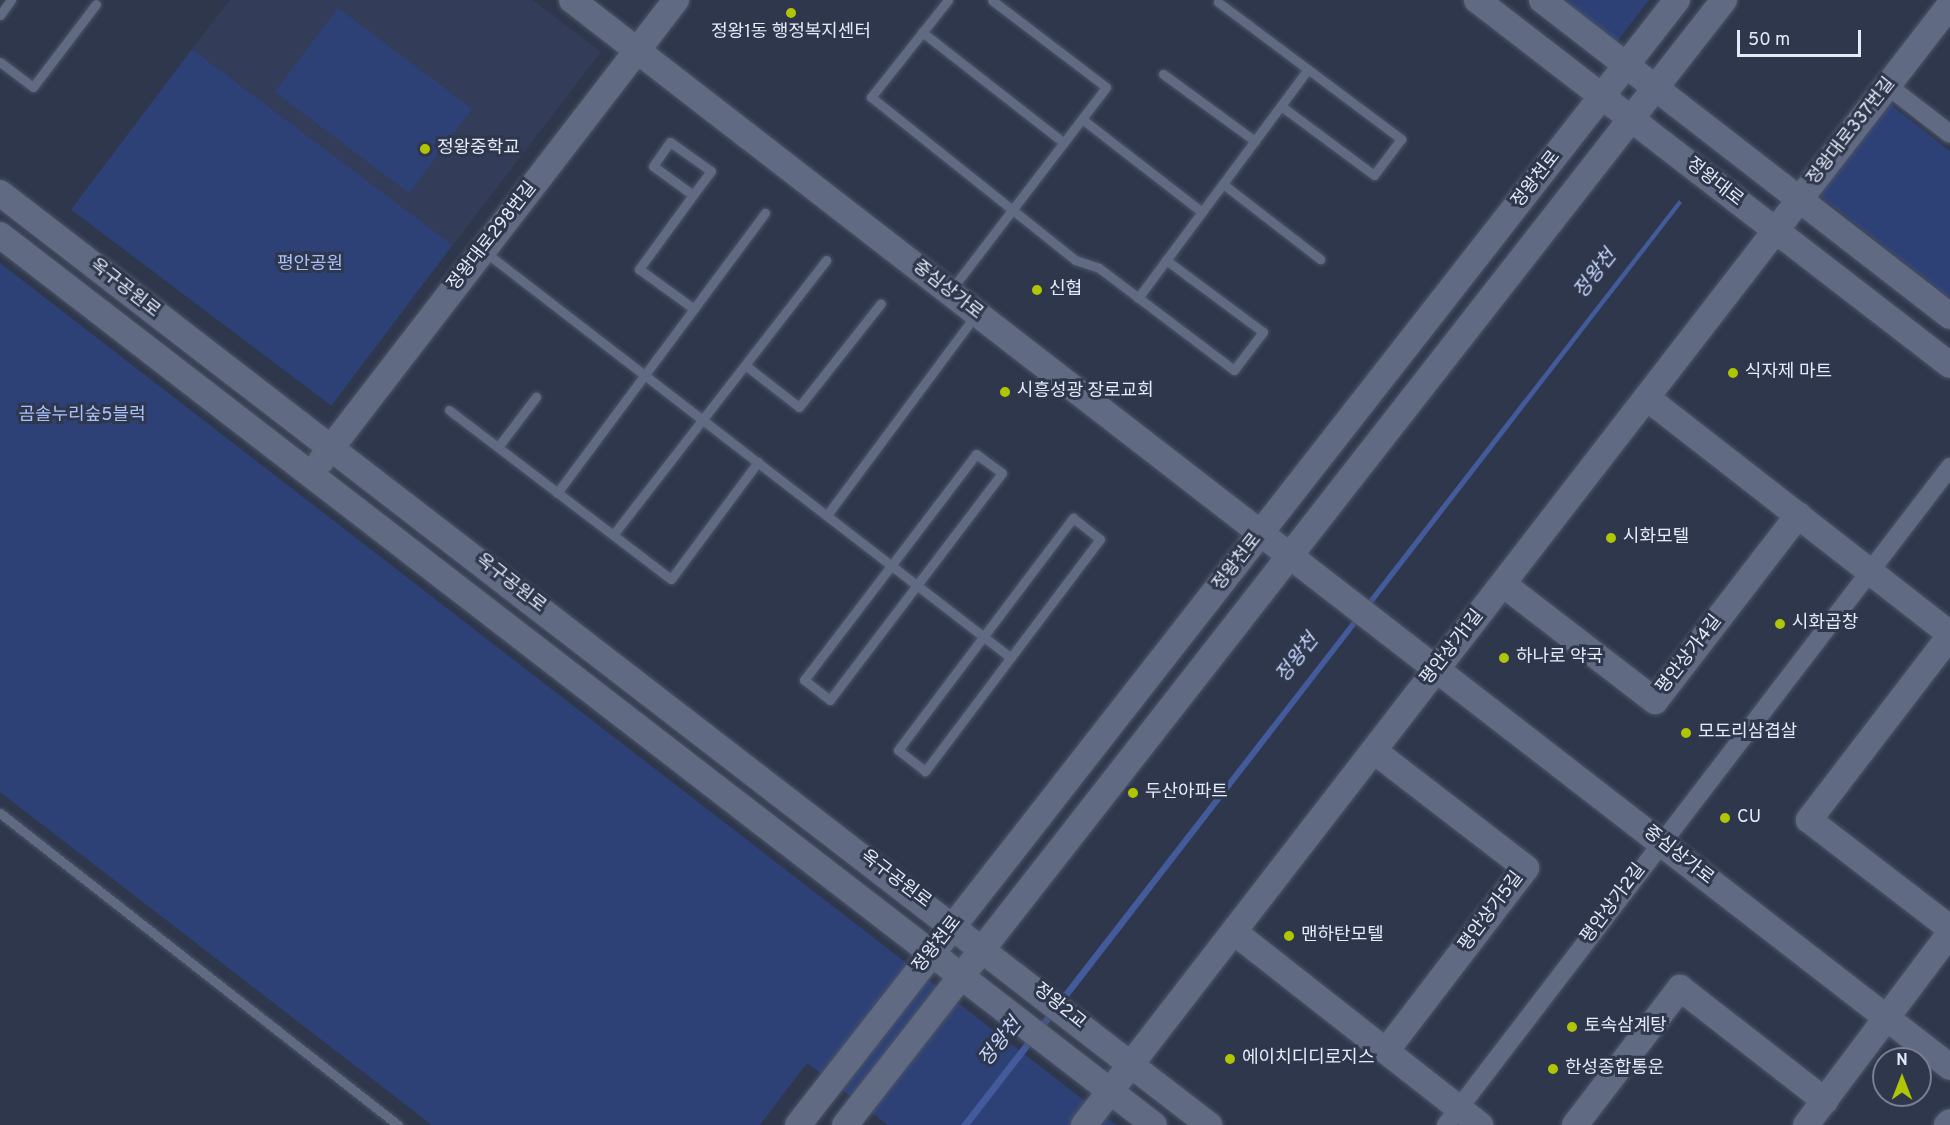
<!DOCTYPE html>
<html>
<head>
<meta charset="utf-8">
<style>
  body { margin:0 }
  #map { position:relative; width:1950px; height:1125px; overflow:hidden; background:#2e374c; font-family:Overpass,"Noto Sans KR",sans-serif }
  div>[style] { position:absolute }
  .built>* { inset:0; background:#333d59 }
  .green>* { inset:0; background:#2e4177; transform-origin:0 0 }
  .water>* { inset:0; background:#435a9b }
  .roads { filter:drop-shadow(0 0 2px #4c5365) drop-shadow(0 0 2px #4c5365) }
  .lane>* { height:9px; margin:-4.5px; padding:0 4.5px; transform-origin:4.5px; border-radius:4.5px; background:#606a82 }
  .street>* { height:18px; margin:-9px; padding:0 9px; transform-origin:9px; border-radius:9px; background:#606a82 }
  .secondary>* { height:26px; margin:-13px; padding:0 13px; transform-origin:13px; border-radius:13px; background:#606a82 }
  .dots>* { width:16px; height:16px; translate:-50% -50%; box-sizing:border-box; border:3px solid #2e374c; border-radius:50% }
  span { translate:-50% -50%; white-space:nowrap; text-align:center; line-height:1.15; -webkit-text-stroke:6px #2e374c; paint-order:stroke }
  .poi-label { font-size:18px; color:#e4eaf8 }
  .left { translate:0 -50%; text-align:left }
  .street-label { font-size:18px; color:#e4eaf8 }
  .park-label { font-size:18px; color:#aac0f8 }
  .water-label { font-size:20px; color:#c5d5fb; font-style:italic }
  .north { position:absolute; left:1872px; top:1047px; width:60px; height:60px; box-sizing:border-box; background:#2e374c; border:2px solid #777f91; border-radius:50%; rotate:0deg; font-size:16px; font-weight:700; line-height:24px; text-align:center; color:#e4eaf8 }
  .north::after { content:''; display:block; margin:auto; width:21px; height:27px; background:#b0c503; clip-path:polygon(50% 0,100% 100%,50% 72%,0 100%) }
  .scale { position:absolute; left:1737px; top:30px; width:124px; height:27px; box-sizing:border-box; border:3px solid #e4eaf8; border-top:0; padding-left:8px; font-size:18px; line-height:21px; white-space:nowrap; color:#e4eaf8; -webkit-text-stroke:4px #2e374c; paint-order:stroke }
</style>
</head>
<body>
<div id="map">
  <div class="built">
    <div style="clip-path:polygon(230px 0,533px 0,601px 52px,452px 246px,192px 49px)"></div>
  </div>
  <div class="green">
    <div style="clip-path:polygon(1561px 0,1649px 0,1616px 43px)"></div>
    <div style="left:338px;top:8px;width:168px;height:105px;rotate:37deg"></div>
    <div style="left:192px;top:49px;width:326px;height:201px;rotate:37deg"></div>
    <div style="clip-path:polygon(1887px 102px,1950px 151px,1950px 298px,1816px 193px)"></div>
    <div style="clip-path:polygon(0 263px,1116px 1125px,888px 1125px,807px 1063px,760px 1125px,432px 1125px,0 792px)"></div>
  </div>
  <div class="water">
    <div style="clip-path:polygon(1679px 200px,1682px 203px,970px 1125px,961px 1125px)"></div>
  </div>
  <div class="roads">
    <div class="lane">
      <div style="left:948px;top:0;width:124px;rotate:128.4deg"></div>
      <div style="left:871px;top:97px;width:261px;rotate:38.6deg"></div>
      <div style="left:1075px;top:260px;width:25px;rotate:18deg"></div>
      <div style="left:1099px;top:268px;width:169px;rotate:37.1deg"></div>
      <div style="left:1234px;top:370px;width:48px;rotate:-52.7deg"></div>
      <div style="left:1263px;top:332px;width:121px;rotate:-143.4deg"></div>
      <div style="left:1218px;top:2px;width:229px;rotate:36.8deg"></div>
      <div style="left:1401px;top:139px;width:45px;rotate:126.9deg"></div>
      <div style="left:1374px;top:175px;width:116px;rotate:-143.4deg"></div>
      <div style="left:0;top:15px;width:19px;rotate:-54deg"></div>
      <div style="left:922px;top:32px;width:180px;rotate:38deg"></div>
      <div style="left:0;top:62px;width:41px;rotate:37.1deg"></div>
      <div style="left:33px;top:87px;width:104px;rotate:-52.8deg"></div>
      <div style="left:1163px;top:74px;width:114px;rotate:36.1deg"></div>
      <div style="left:1082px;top:119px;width:152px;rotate:37.8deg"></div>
      <div style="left:1223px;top:184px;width:123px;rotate:37.7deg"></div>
      <div style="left:693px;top:195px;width:49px;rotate:-144.1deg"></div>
      <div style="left:653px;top:166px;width:29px;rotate:-55deg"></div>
      <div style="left:670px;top:142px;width:50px;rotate:35.3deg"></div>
      <div style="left:711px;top:171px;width:30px;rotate:127deg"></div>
      <div style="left:693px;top:195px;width:92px;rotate:126.1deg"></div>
      <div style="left:639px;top:269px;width:68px;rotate:36deg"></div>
      <div style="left:485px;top:252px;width:664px;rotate:37.66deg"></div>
      <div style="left:951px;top:290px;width:255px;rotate:-52.6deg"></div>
      <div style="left:1106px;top:87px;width:143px;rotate:-142.7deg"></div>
      <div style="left:1138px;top:298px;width:285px;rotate:-53.4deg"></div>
      <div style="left:745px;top:365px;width:68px;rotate:37.9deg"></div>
      <div style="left:799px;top:407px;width:132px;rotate:-51.7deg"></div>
      <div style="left:449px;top:410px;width:279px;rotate:37.3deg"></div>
      <div style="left:671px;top:579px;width:146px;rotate:-53.4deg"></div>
      <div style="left:498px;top:447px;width:63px;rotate:-52.8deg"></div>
      <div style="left:976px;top:454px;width:32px;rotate:36deg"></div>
      <div style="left:1002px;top:473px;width:285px;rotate:127.2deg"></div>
      <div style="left:830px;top:700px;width:33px;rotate:-142deg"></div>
      <div style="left:804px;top:680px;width:284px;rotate:-52.7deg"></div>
      <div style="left:557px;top:493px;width:349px;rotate:-53.4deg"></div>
      <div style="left:827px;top:515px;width:248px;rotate:-53.4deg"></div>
      <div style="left:1073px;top:518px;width:34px;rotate:38deg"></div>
      <div style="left:1100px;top:539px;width:291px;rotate:127deg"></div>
      <div style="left:925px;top:771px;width:34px;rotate:-142deg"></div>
      <div style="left:898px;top:750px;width:291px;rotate:-53deg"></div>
      <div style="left:613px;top:535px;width:348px;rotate:-52.2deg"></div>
      <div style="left:0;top:813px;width:506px;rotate:38.09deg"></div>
    </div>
    <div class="street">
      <div style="left:1888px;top:86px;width:78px;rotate:37.7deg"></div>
      <div style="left:1446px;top:1125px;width:829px;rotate:-52.55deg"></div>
    </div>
    <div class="secondary">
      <div style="left:572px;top:0;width:1743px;rotate:37.75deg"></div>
      <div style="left:1477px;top:0;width:597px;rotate:37.66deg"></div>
      <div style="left:1542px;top:0;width:516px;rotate:37.76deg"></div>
      <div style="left:0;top:193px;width:1527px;rotate:37.63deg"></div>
      <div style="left:0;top:235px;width:1457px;rotate:37.64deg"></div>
      <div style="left:1647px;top:398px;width:384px;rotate:37.9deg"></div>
      <div style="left:321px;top:461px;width:582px;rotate:-52.4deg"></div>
      <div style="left:1503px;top:584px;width:192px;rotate:37.6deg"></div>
      <div style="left:1655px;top:701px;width:235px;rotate:-52.4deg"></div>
      <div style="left:1950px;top:636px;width:232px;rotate:127.5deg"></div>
      <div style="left:1809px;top:820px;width:178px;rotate:37.5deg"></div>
      <div style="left:1374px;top:751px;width:192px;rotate:37.6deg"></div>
      <div style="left:1526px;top:868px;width:230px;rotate:127.4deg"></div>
      <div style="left:1234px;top:932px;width:313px;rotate:38.1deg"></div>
      <div style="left:798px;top:1125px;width:1428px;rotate:-52deg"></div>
      <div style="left:845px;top:1125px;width:1428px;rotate:-52deg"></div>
      <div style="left:1084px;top:1125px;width:1416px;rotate:-52.29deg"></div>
      <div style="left:1575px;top:1125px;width:173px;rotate:-52.5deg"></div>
      <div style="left:1680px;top:988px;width:184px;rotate:37.9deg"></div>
      <div style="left:1806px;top:1125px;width:240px;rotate:-53.1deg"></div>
      <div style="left:1947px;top:1125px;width:4px;rotate:-45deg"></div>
    </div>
  </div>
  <div class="dots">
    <div style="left:791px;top:13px;background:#b0c503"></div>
    <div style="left:425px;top:149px;background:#b0c503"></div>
    <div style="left:1037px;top:290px;background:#b0c503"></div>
    <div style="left:1733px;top:373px;background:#b0c503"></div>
    <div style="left:1005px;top:392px;background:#b0c503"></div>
    <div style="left:1611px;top:538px;background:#b0c503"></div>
    <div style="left:1780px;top:624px;background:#b0c503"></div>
    <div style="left:1504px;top:658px;background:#b0c503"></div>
    <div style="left:1686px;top:733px;background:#b0c503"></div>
    <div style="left:1133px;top:793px;background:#b0c503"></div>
    <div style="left:1725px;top:818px;background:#b0c503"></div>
    <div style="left:1289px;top:936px;background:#b0c503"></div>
    <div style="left:1572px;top:1027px;background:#b0c503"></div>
    <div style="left:1230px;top:1059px;background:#b0c503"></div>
    <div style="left:1553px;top:1069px;background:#b0c503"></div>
  </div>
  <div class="poi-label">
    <span style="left:791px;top:33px">정왕1동 행정복지센터</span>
    <span class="left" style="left:437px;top:149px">정왕중학교</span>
    <span class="left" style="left:1049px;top:290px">신협</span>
    <span class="left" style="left:1745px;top:373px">식자제 마트</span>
    <span class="left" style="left:1017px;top:392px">시흥성광 장로교회</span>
    <span class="left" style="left:1623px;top:538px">시화모텔</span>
    <span class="left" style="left:1792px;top:624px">시화곱창</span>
    <span class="left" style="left:1516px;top:658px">하나로 약국</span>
    <span class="left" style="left:1698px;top:733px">모도리삼겹살</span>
    <span class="left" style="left:1145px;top:793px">두산아파트</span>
    <span class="left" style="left:1737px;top:818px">CU</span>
    <span class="left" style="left:1301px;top:936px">맨하탄모텔</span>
    <span class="left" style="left:1584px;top:1027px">토속삼계탕</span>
    <span class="left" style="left:1242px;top:1059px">에이치디디로지스</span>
    <span class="left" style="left:1565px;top:1069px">한성종합통운</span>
  </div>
  <div class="street-label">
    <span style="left:1852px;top:132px;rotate:-52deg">정왕대로337번길</span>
    <span style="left:1537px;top:180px;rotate:-52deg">정왕천로</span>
    <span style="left:1714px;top:183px;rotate:38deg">정왕대로</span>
    <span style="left:493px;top:237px;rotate:-52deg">정왕대로298번길</span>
    <span style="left:124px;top:289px;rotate:38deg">옥구공원로</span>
    <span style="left:947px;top:291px;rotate:38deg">중심상가로</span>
    <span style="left:1238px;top:563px;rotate:-52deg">정왕천로</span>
    <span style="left:510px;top:584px;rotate:38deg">옥구공원로</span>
    <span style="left:1453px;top:648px;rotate:-52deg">평안상가1길</span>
    <span style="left:1690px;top:655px;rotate:-52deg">평안상가4길</span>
    <span style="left:1678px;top:856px;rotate:38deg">중심상가로</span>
    <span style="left:895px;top:880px;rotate:37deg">옥구공원로</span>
    <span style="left:1614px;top:904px;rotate:-53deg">평안상가2길</span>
    <span style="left:1492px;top:912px;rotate:-53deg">평안상가5길</span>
    <span style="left:938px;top:945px;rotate:-52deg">정왕천로</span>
    <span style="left:1059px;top:1007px;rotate:39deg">정왕2교</span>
  </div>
  <div class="park-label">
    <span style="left:310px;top:265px">평안공원</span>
    <span style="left:82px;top:416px">곰솔누리숲5블럭</span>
  </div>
  <div class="water-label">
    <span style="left:1596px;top:275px;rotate:-52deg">정왕천</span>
    <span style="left:1298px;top:659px;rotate:-52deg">정왕천</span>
    <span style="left:1001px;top:1043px;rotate:-52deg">정왕천</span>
  </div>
  <div class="north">N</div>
  <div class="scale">50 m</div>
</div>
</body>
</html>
